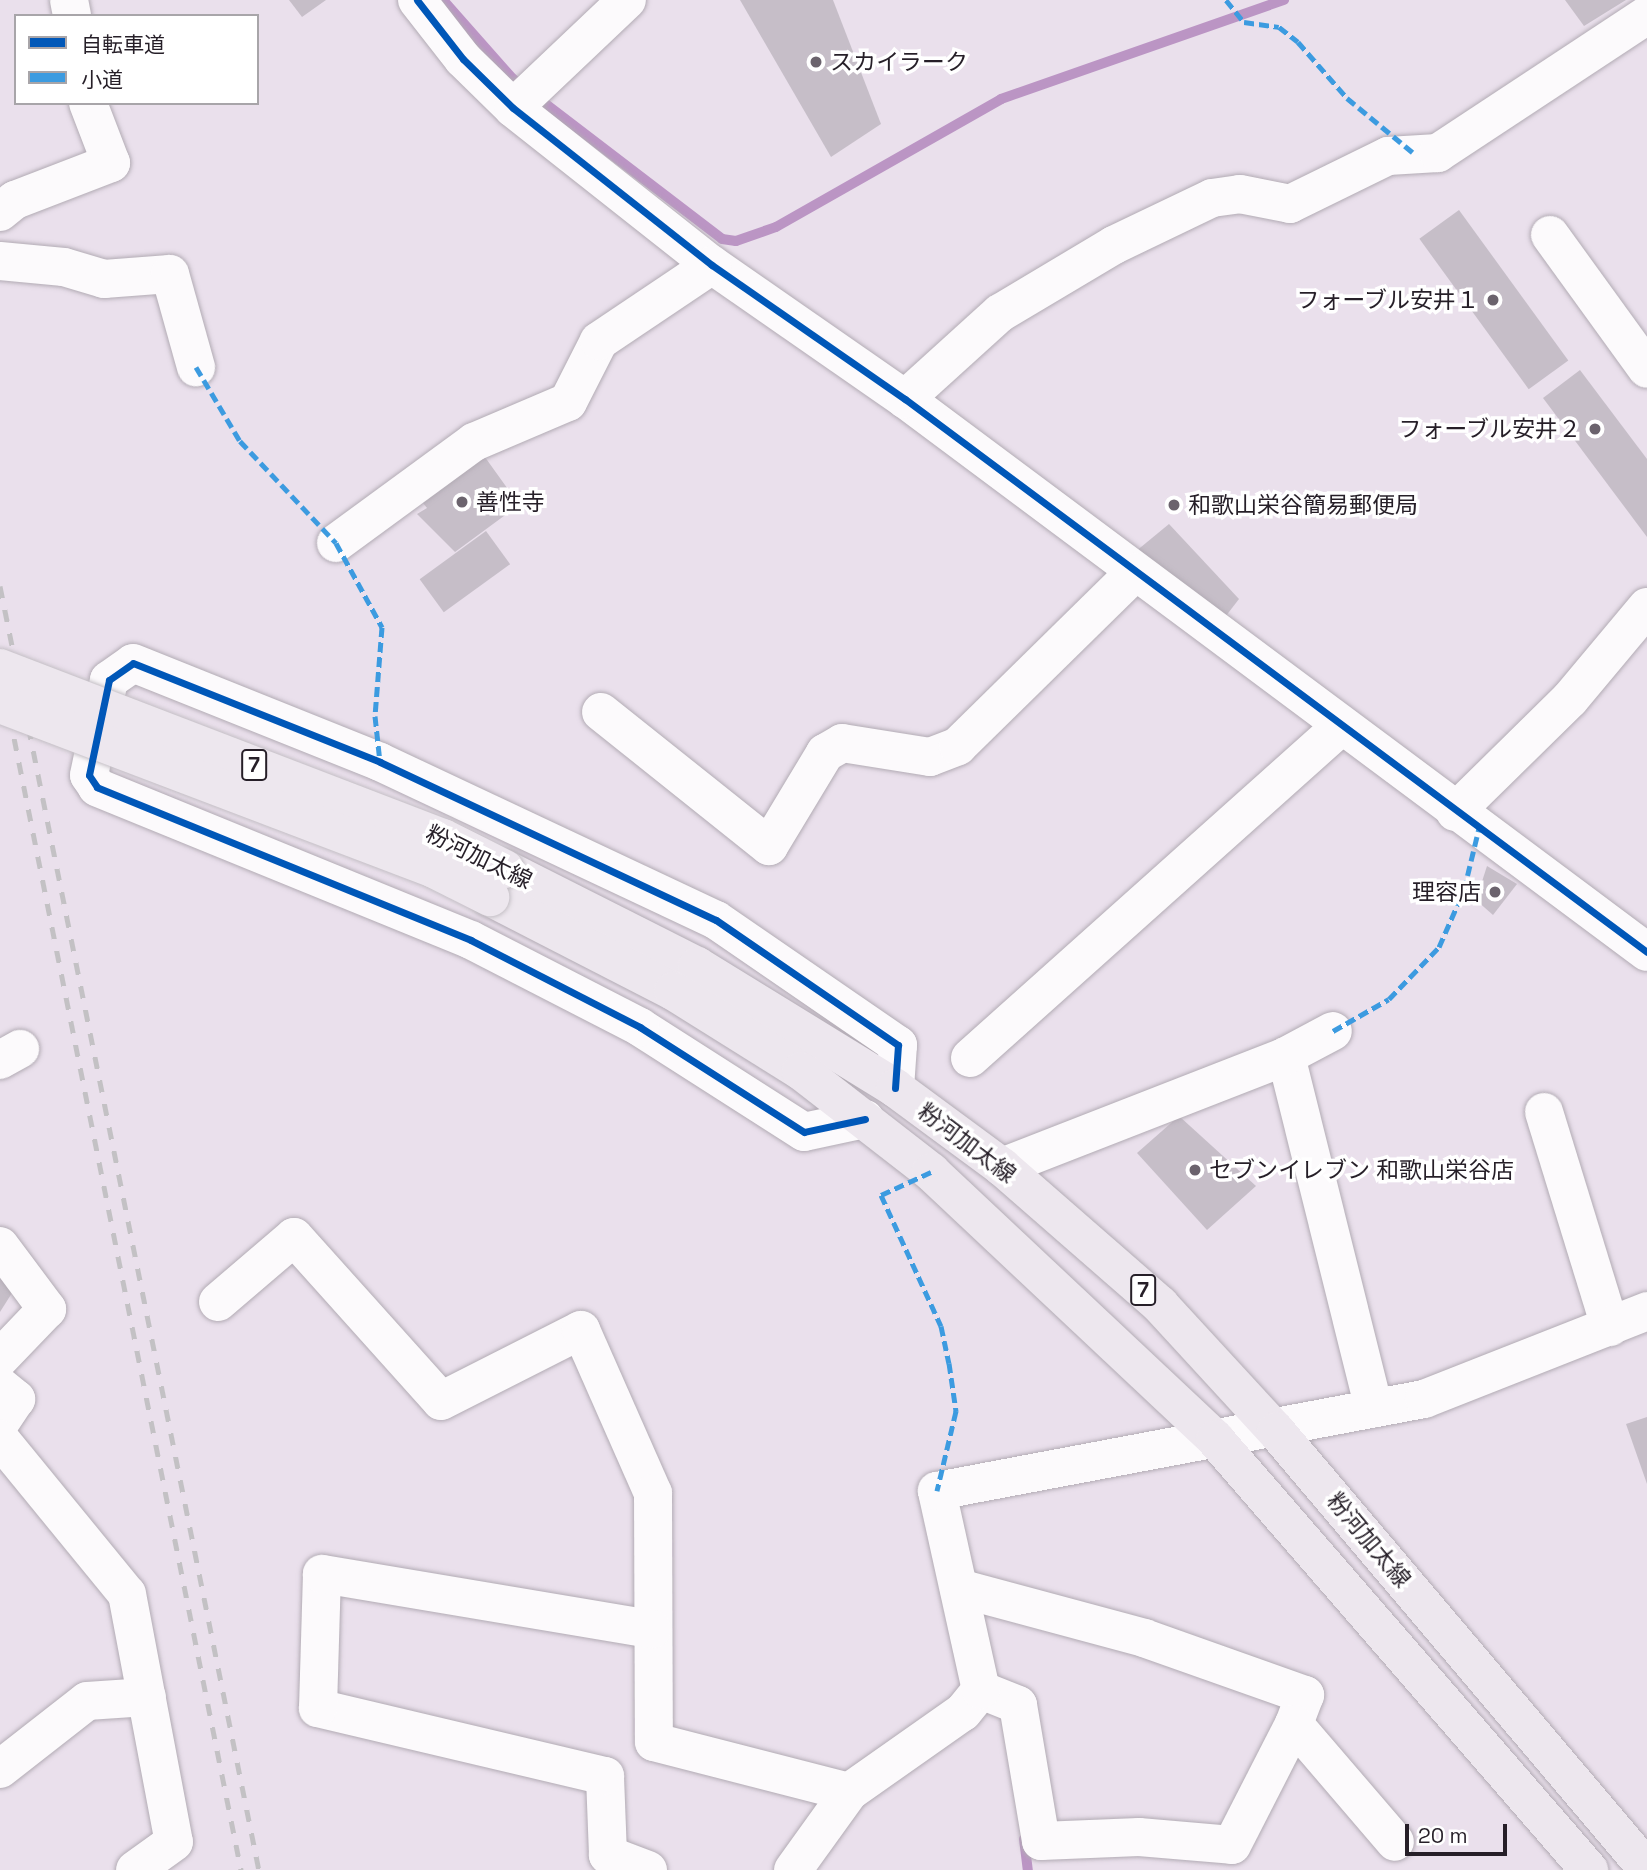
<!DOCTYPE html>
<html>
<head>
<meta charset="utf-8">
<style>
  body { margin:0 }
  #map { position:relative; width:1647px; height:1870px; overflow:hidden; background:#eae0ec; font-family:"Space Grotesk","Noto Sans JP",sans-serif }
  div>[style] { position:absolute }
  .stream>* { height:10px; margin:-5px; padding:0 5px; transform-origin:5px; border-radius:5px; background:#bb95c4 }
  .building>* { inset:0; background:#c6bec8; transform-origin:0 0 }
  .roads { filter:drop-shadow(0 0 2px #b2abb4) drop-shadow(0 0 2px #b2abb4) }
  .minor>* { height:38px; margin:-19px; padding:0 19px; transform-origin:19px; border-radius:19px; background:#fcfafc }
  .major>* { height:38px; margin:-19px; padding:0 19px; transform-origin:19px; border-radius:19px; background:#ede7ee }
  .rail>* { height:5px; margin-top:-2.5px; transform-origin:0; background:repeating-linear-gradient(90deg,#c3c1c4 0 12px,transparent 0 24px) }
  .bridges { filter:drop-shadow(0 0 2px #c4bfc5) drop-shadow(0 0 2px #c4bfc5) }
  .major-bridge>* { height:38px; margin:-19px; padding:0 19px; transform-origin:19px; border-radius:19px; background:#ede7ee }
  .quiet>* { height:5px; margin-top:-2.5px; transform-origin:0; background:repeating-linear-gradient(90deg,#3c9be0 0 10px,transparent 0 15px) }
  .cycleway>* { height:7px; margin:-3.5px; padding:0 3.5px; transform-origin:3.5px; border-radius:3.5px; background:#0057b8 }
  .dots>* { width:19px; height:19px; translate:-50% -50%; box-sizing:border-box; border:4px solid #fff; border-radius:50% }
  span { translate:-50% -50%; white-space:nowrap; text-align:center; line-height:1.15; -webkit-text-stroke:7px #fff; paint-order:stroke }
  .shield-label span { padding:2px 5px; background:#fff; border:2px solid; border-radius:5px; -webkit-text-stroke-width:0 }
  .shield-label { font-size:21px; color:#261f28; font-weight:700 }
  .poi-label { font-size:23px; color:#261f28 }
  .left { translate:0 -50%; text-align:left }
  .right { translate:-100% -50%; text-align:right }
  .street-label { font-size:23px; color:#261f28 }
  .legend { position:absolute; left:14px; top:14px; width:245px; height:91px; box-sizing:border-box; background:#fff; border:2px solid #a8a5a9; margin:0; padding:9px 12px; list-style:none; font-size:21px; color:#261f28 }
  .legend li { display:flex; align-items:center; gap:14px; height:35px }
  .legend b { width:35px; border:2px solid #a8a5a9 }
  .scale { position:absolute; left:1405px; top:1824px; width:102px; height:32px; box-sizing:border-box; border:4px solid #261f28; border-top:0; padding-left:9px; font-size:21px; line-height:24px; white-space:nowrap; color:#261f28; -webkit-text-stroke:5px #fff; paint-order:stroke }
</style>
</head>
<body>
<div id="map">
  <div class="stream">
    <div style="left:443px;top:0;width:106px;rotate:48.5deg"></div>
    <div style="left:513px;top:79px;width:263px;rotate:37.4deg"></div>
    <div style="left:722px;top:239px;width:14px;rotate:8deg"></div>
    <div style="left:736px;top:241px;width:42px;rotate:-19.3deg"></div>
    <div style="left:776px;top:227px;width:259px;rotate:-29.6deg"></div>
    <div style="left:1001px;top:99px;width:300px;rotate:-19.3deg"></div>
    <div style="left:1024px;top:1839px;width:31px;rotate:83deg"></div>
  </div>
  <div class="building">
    <div style="clip-path:polygon(289px 0,326px 0,302px 17px)"></div>
    <div style="clip-path:polygon(740px 0,833px 0,881px 124px,831px 157px)"></div>
    <div style="clip-path:polygon(1565px 0,1626px 0,1584px 26px)"></div>
    <div style="left:1459px;top:210px;width:186px;height:49px;rotate:54deg"></div>
    <div style="clip-path:polygon(1580px 370px,1647px 459px,1647px 537px,1543px 398px)"></div>
    <div style="clip-path:polygon(477px 446px,515px 499px,504px 508px,508px 513px,455px 552px,417px 514px,427px 508px,414px 492px)"></div>
    <div style="clip-path:polygon(1169px 524px,1239px 599px,1222px 621px,1135px 552px)"></div>
    <div style="left:486px;top:531px;width:41px;height:82px;rotate:54deg"></div>
    <div style="clip-path:polygon(1487px 866px,1517px 884px,1493px 915px,1476px 900px)"></div>
    <div style="clip-path:polygon(1179px 1116px,1256px 1186px,1207px 1230px,1137px 1153px)"></div>
    <div style="clip-path:polygon(0 1273px,17px 1285px,0 1312px)"></div>
    <div style="clip-path:polygon(1647px 1417px,1647px 1484px,1626px 1424px)"></div>
  </div>
  <div class="roads">
    <div class="minor">
      <div style="left:69px;top:0;width:16px;rotate:79deg"></div>
      <div style="left:417px;top:0;width:75px;rotate:52.1deg"></div>
      <div style="left:463px;top:59px;width:70px;rotate:44.4deg"></div>
      <div style="left:513px;top:108px;width:253px;rotate:38.3deg"></div>
      <div style="left:712px;top:265px;width:235px;rotate:34.8deg"></div>
      <div style="left:905px;top:399px;width:925px;rotate:36.7deg"></div>
      <div style="left:513px;top:108px;width:157px;rotate:-43.5deg"></div>
      <div style="left:0;top:212px;width:19px;rotate:-39deg"></div>
      <div style="left:15px;top:200px;width:103px;rotate:-21.1deg"></div>
      <div style="left:111px;top:163px;width:64px;rotate:-111deg"></div>
      <div style="left:1550px;top:235px;width:165px;rotate:54.1deg"></div>
      <div style="left:0;top:261px;width:64px;rotate:5.4deg"></div>
      <div style="left:64px;top:267px;width:42px;rotate:16.7deg"></div>
      <div style="left:104px;top:279px;width:66px;rotate:-4.3deg"></div>
      <div style="left:170px;top:274px;width:97px;rotate:74.4deg"></div>
      <div style="left:905px;top:399px;width:128px;rotate:-42.2deg"></div>
      <div style="left:1000px;top:313px;width:133px;rotate:-30.8deg"></div>
      <div style="left:1114px;top:245px;width:109px;rotate:-25.6deg"></div>
      <div style="left:1212px;top:198px;width:28px;rotate:-8deg"></div>
      <div style="left:1240px;top:194px;width:51px;rotate:11.3deg"></div>
      <div style="left:1290px;top:204px;width:109px;rotate:-26.1deg"></div>
      <div style="left:1388px;top:156px;width:50px;rotate:-3.4deg"></div>
      <div style="left:1438px;top:153px;width:250px;rotate:-33.4deg"></div>
      <div style="left:336px;top:543px;width:171px;rotate:-36.2deg"></div>
      <div style="left:474px;top:442px;width:102px;rotate:-23.1deg"></div>
      <div style="left:568px;top:402px;width:68px;rotate:-63.1deg"></div>
      <div style="left:599px;top:341px;width:136px;rotate:-33.9deg"></div>
      <div style="left:601px;top:712px;width:215px;rotate:38.6deg"></div>
      <div style="left:769px;top:846px;width:109px;rotate:-58.9deg"></div>
      <div style="left:825px;top:753px;width:20px;rotate:-30deg"></div>
      <div style="left:842px;top:743px;width:89px;rotate:9deg"></div>
      <div style="left:930px;top:757px;width:30px;rotate:-21deg"></div>
      <div style="left:958px;top:746px;width:248px;rotate:-44.5deg"></div>
      <div style="left:1455px;top:812px;width:161px;rotate:-44.5deg"></div>
      <div style="left:1570px;top:699px;width:120px;rotate:-50.1deg"></div>
      <div style="left:1286px;top:1056px;width:363px;rotate:76deg"></div>
      <div style="left:970px;top:1058px;width:496px;rotate:-41.8deg"></div>
      <div style="left:0;top:1060px;width:23px;rotate:-29deg"></div>
      <div style="left:1544px;top:1112px;width:225px;rotate:72.9deg"></div>
      <div style="left:865px;top:1119px;width:62px;rotate:168deg"></div>
      <div style="left:804px;top:1132px;width:195px;rotate:-147.4deg"></div>
      <div style="left:640px;top:1027px;width:190px;rotate:-152.8deg"></div>
      <div style="left:471px;top:940px;width:404px;rotate:-157.8deg"></div>
      <div style="left:97px;top:787px;width:14px;rotate:-124deg"></div>
      <div style="left:89px;top:775px;width:97px;rotate:-78.1deg"></div>
      <div style="left:109px;top:680px;width:29px;rotate:-35deg"></div>
      <div style="left:133px;top:663px;width:266px;rotate:21.8deg"></div>
      <div style="left:380px;top:762px;width:371px;rotate:25.2deg"></div>
      <div style="left:716px;top:920px;width:221px;rotate:34.5deg"></div>
      <div style="left:898px;top:1045px;width:43px;rotate:94deg"></div>
      <div style="left:1002px;top:1167px;width:305px;rotate:-21.3deg"></div>
      <div style="left:1286px;top:1056px;width:53px;rotate:-28deg"></div>
      <div style="left:0;top:1246px;width:79px;rotate:53.3deg"></div>
      <div style="left:47px;top:1309px;width:68px;rotate:133.8deg"></div>
      <div style="left:218px;top:1302px;width:100px;rotate:-40.5deg"></div>
      <div style="left:294px;top:1237px;width:220px;rotate:48.1deg"></div>
      <div style="left:441px;top:1401px;width:157px;rotate:-26.9deg"></div>
      <div style="left:581px;top:1330px;width:178px;rotate:66.2deg"></div>
      <div style="left:653px;top:1493px;width:249px;rotate:89.8deg"></div>
      <div style="left:654px;top:1742px;width:201px;rotate:14.4deg"></div>
      <div style="left:0;top:1386px;width:21px;rotate:39deg"></div>
      <div style="left:16px;top:1399px;width:29px;rotate:124deg"></div>
      <div style="left:0;top:1439px;width:200px;rotate:50.7deg"></div>
      <div style="left:127px;top:1594px;width:252px;rotate:79.3deg"></div>
      <div style="left:174px;top:1842px;width:48px;rotate:144.3deg"></div>
      <div style="left:959px;top:1588px;width:192px;rotate:15.1deg"></div>
      <div style="left:1144px;top:1638px;width:171px;rotate:19.5deg"></div>
      <div style="left:1305px;top:1695px;width:31px;rotate:111deg"></div>
      <div style="left:981px;top:1690px;width:40px;rotate:22deg"></div>
      <div style="left:1018px;top:1705px;width:138px;rotate:80.4deg"></div>
      <div style="left:1041px;top:1841px;width:98px;rotate:-2.3deg"></div>
      <div style="left:1139px;top:1837px;width:93px;rotate:4.9deg"></div>
      <div style="left:1232px;top:1845px;width:136px;rotate:-62.9deg"></div>
      <div style="left:1294px;top:1724px;width:155px;rotate:49.4deg"></div>
      <div style="left:0;top:1769px;width:110px;rotate:-38deg"></div>
      <div style="left:87px;top:1701px;width:60px;rotate:-3.8deg"></div>
      <div style="left:648px;top:1870px;width:43px;rotate:-159.4deg"></div>
      <div style="left:608px;top:1855px;width:79px;rotate:-92.2deg"></div>
      <div style="left:605px;top:1776px;width:295px;rotate:-166.7deg"></div>
      <div style="left:318px;top:1708px;width:134px;rotate:-88.3deg"></div>
      <div style="left:322px;top:1574px;width:335px;rotate:9.5deg"></div>
      <div style="left:793px;top:1870px;width:96px;rotate:-54.3deg"></div>
      <div style="left:849px;top:1792px;width:139px;rotate:-35.1deg"></div>
      <div style="left:963px;top:1712px;width:28px;rotate:-51deg"></div>
      <div style="left:981px;top:1690px;width:204px;rotate:-102.5deg"></div>
      <div style="left:937px;top:1491px;width:496px;rotate:-10.7deg"></div>
      <div style="left:1424px;top:1399px;width:240px;rotate:-21.5deg"></div>
    </div>
    <div class="major">
      <div style="left:505px;top:869px;width:215px;rotate:26.8deg"></div>
      <div style="left:697px;top:966px;width:233px;rotate:31.6deg"></div>
      <div style="left:895px;top:1088px;width:133px;rotate:36.4deg"></div>
      <div style="left:1002px;top:1167px;width:210px;rotate:41.1deg"></div>
      <div style="left:1160px;top:1305px;width:171px;rotate:47.4deg"></div>
      <div style="left:1276px;top:1431px;width:574px;rotate:49.73deg"></div>
      <div style="left:490px;top:897px;width:206px;rotate:27.2deg"></div>
      <div style="left:673px;top:991px;width:151px;rotate:32deg"></div>
      <div style="left:801px;top:1071px;width:165px;rotate:37.8deg"></div>
      <div style="left:931px;top:1172px;width:390px;rotate:43.2deg"></div>
      <div style="left:1215px;top:1439px;width:571px;rotate:49.05deg"></div>
    </div>
  </div>
  <div class="rail">
    <div style="left:0;top:586px;width:1310px;rotate:78.6deg"></div>
    <div style="left:0;top:668px;width:1226px;rotate:78.66deg"></div>
  </div>
  <div class="bridges">
    <div class="major-bridge">
      <div style="left:0;top:668px;width:474px;rotate:21deg"></div>
      <div style="left:443px;top:838px;width:69px;rotate:26.6deg"></div>
      <div style="left:0;top:704px;width:464px;rotate:20.8deg"></div>
      <div style="left:434px;top:869px;width:63px;rotate:26.6deg"></div>
    </div>
  </div>
  <div class="quiet">
    <div style="left:1226px;top:0;width:28px;rotate:51deg"></div>
    <div style="left:1244px;top:22px;width:35px;rotate:8deg"></div>
    <div style="left:1279px;top:27px;width:24px;rotate:38deg"></div>
    <div style="left:1298px;top:42px;width:74px;rotate:48.8deg"></div>
    <div style="left:1347px;top:98px;width:89px;rotate:39.6deg"></div>
    <div style="left:196px;top:367px;width:86px;rotate:59.3deg"></div>
    <div style="left:240px;top:441px;width:140px;rotate:46.7deg"></div>
    <div style="left:336px;top:543px;width:96px;rotate:61.3deg"></div>
    <div style="left:382px;top:627px;width:89px;rotate:94.5deg"></div>
    <div style="left:375px;top:716px;width:46px;rotate:83.8deg"></div>
    <div style="left:1333px;top:1031px;width:64px;rotate:-29.7deg"></div>
    <div style="left:1389px;top:999px;width:72px;rotate:-46.1deg"></div>
    <div style="left:1439px;top:947px;width:62px;rotate:-66.3deg"></div>
    <div style="left:1464px;top:890px;width:64px;rotate:-76.4deg"></div>
    <div style="left:931px;top:1172px;width:55px;rotate:155.3deg"></div>
    <div style="left:881px;top:1195px;width:144px;rotate:65.4deg"></div>
    <div style="left:941px;top:1326px;width:38px;rotate:78deg"></div>
    <div style="left:949px;top:1363px;width:49px;rotate:81.7deg"></div>
    <div style="left:956px;top:1411px;width:82px;rotate:103.4deg"></div>
  </div>
  <div class="cycleway">
    <div style="left:417px;top:0;width:75px;rotate:52.1deg"></div>
    <div style="left:463px;top:59px;width:70px;rotate:44.4deg"></div>
    <div style="left:513px;top:108px;width:253px;rotate:38.3deg"></div>
    <div style="left:712px;top:265px;width:235px;rotate:34.8deg"></div>
    <div style="left:905px;top:399px;width:925px;rotate:36.7deg"></div>
    <div style="left:865px;top:1119px;width:62px;rotate:168deg"></div>
    <div style="left:804px;top:1132px;width:195px;rotate:-147.4deg"></div>
    <div style="left:640px;top:1027px;width:190px;rotate:-152.8deg"></div>
    <div style="left:471px;top:940px;width:404px;rotate:-157.8deg"></div>
    <div style="left:97px;top:787px;width:14px;rotate:-124deg"></div>
    <div style="left:89px;top:775px;width:97px;rotate:-78.1deg"></div>
    <div style="left:109px;top:680px;width:29px;rotate:-35deg"></div>
    <div style="left:133px;top:663px;width:266px;rotate:21.8deg"></div>
    <div style="left:380px;top:762px;width:371px;rotate:25.2deg"></div>
    <div style="left:716px;top:920px;width:221px;rotate:34.5deg"></div>
    <div style="left:898px;top:1045px;width:43px;rotate:94deg"></div>
  </div>
  <div class="dots">
    <div style="left:816px;top:62px;background:#6b636d"></div>
    <div style="left:1493px;top:300px;background:#6b636d"></div>
    <div style="left:1595px;top:429px;background:#6b636d"></div>
    <div style="left:462px;top:502px;background:#6b636d"></div>
    <div style="left:1174px;top:505px;background:#6b636d"></div>
    <div style="left:1495px;top:892px;background:#6b636d"></div>
    <div style="left:1195px;top:1170px;background:#6b636d"></div>
  </div>
  <div class="shield-label">
    <span style="left:254px;top:765px">7</span>
    <span style="left:1143px;top:1290px">7</span>
  </div>
  <div class="poi-label">
    <span class="left" style="left:830px;top:62px">スカイラーク</span>
    <span class="right" style="left:1479px;top:300px">フォーブル安井１</span>
    <span class="right" style="left:1581px;top:429px">フォーブル安井２</span>
    <span class="left" style="left:476px;top:502px">善性寺</span>
    <span class="left" style="left:1188px;top:505px">和歌山栄谷簡易郵便局</span>
    <span class="right" style="left:1481px;top:892px">理容店</span>
    <span class="left" style="left:1209px;top:1170px">セブンイレブン 和歌山栄谷店</span>
  </div>
  <div class="street-label">
    <span style="left:479px;top:857px;rotate:26deg">粉河加太線</span>
    <span style="left:967px;top:1143px;rotate:37deg">粉河加太線</span>
    <span style="left:1369px;top:1540px;rotate:50deg">粉河加太線</span>
  </div>
  <ul class="legend">
  <li><b style="height:9px;background:#0057b8"></b>自転車道</li>
  <li><b style="height:9px;background:#3c9be0"></b>小道</li>
  </ul>
  <div class="scale">20 m</div>
</div>
</body>
</html>
